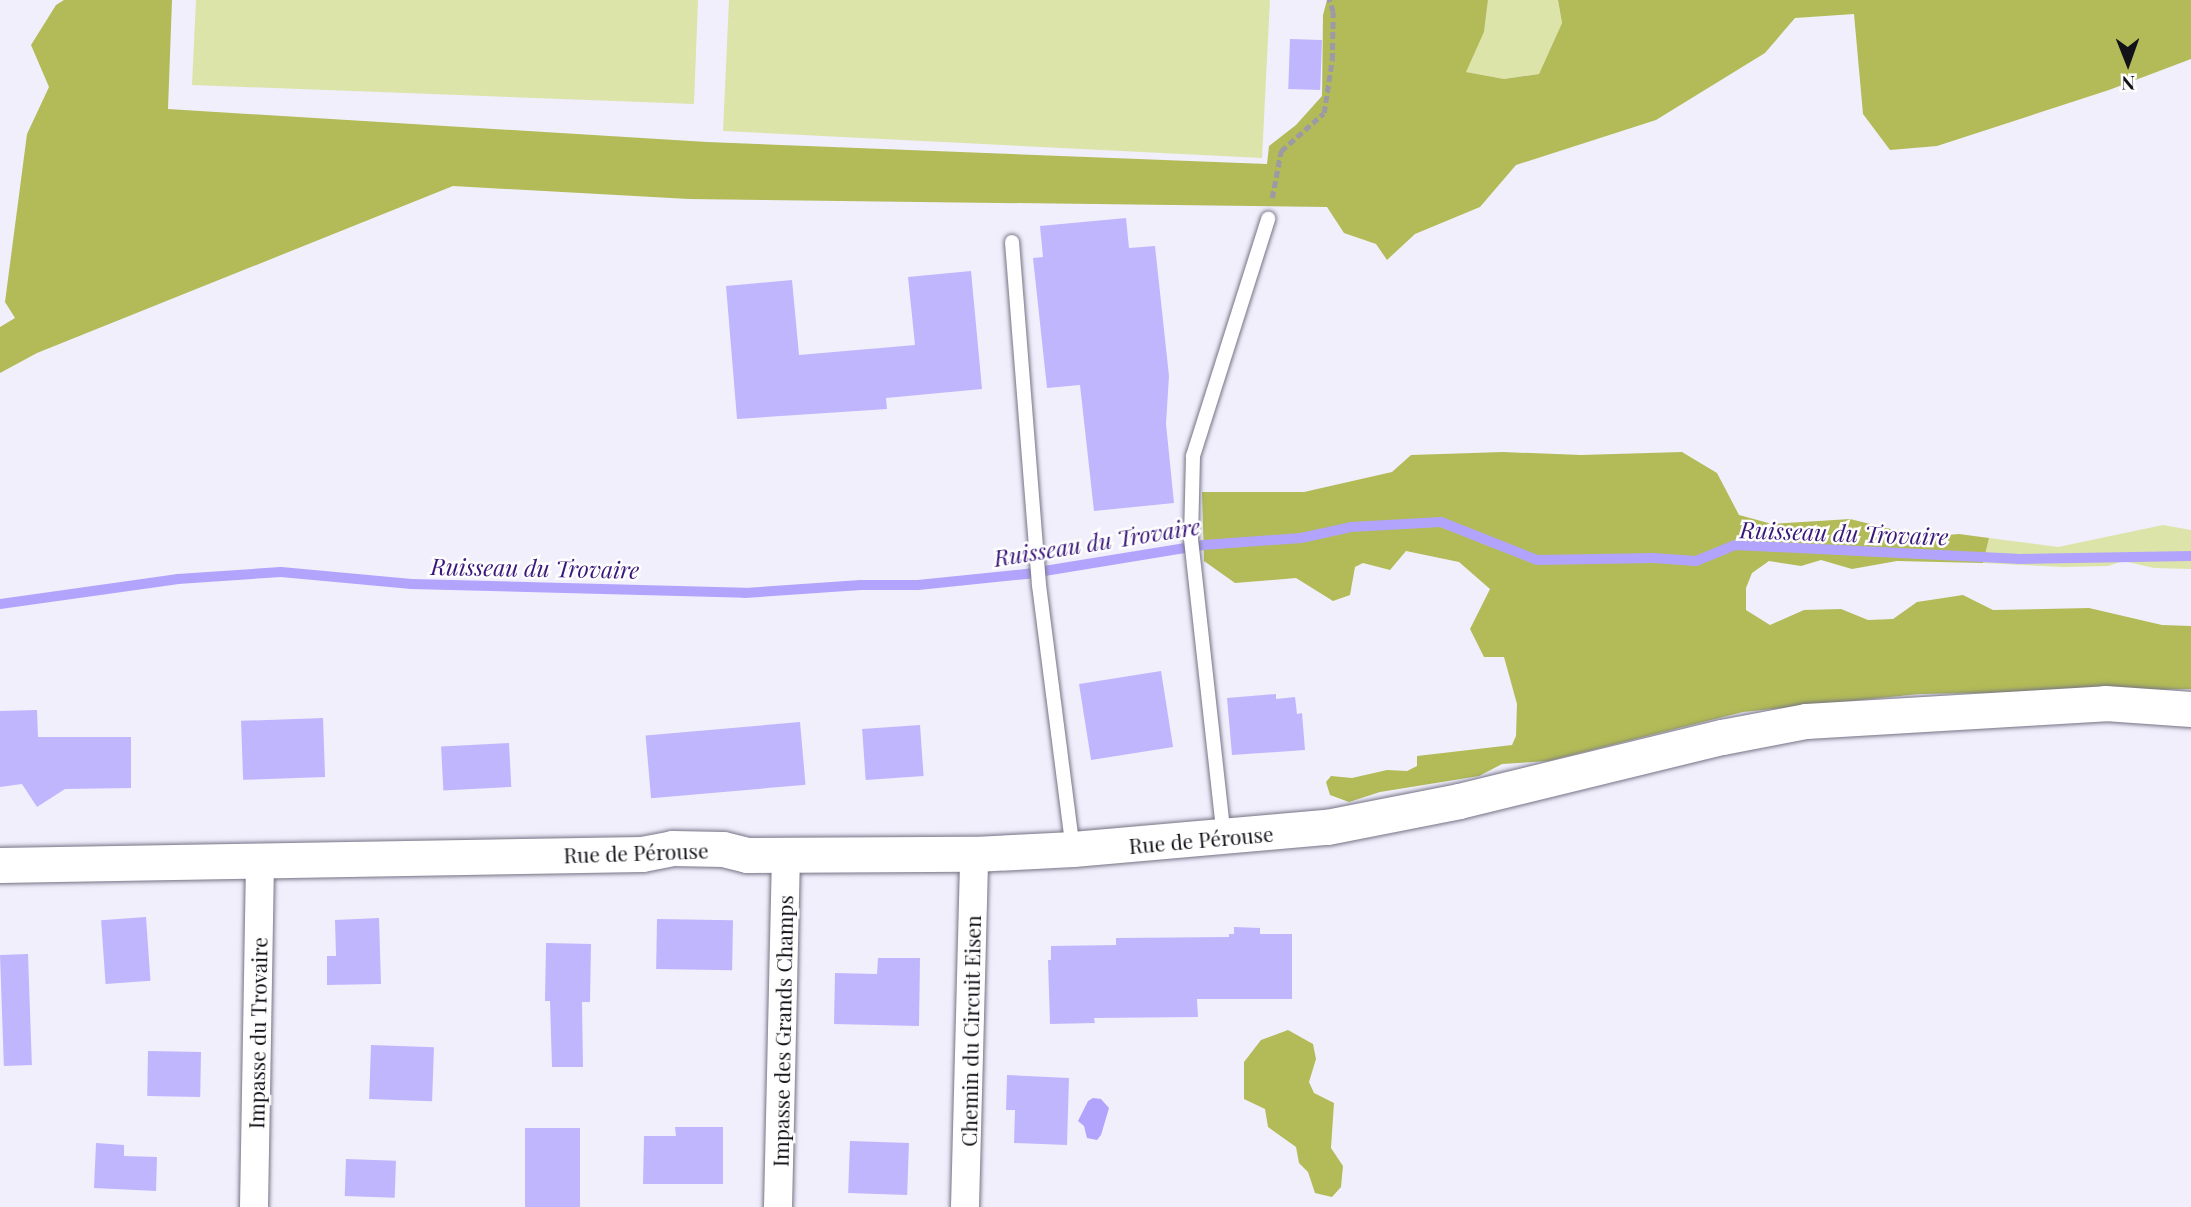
<!DOCTYPE html>
<html>
<head>
<meta charset="utf-8">
<style>
  body { margin:0 }
  #map { position:relative; width:2191px; height:1207px; overflow:hidden; background:#f1effc; font-family:"Playfair Display",serif }
  div>[style] { position:absolute }
  .green>* { inset:0; background:#dde4aa }
  .forest>* { inset:0; background:#b2bb57 }
  .water>* { inset:0; background:#b2a4fc }
  .stream>* { height:10px; margin:-5px; padding:0 5px; transform-origin:5px; border-radius:5px; background:#b2a4fc }
  .building>* { inset:0; background:#c0b6fd; transform-origin:0 0 }
  .path>* { height:4.5px; margin-top:-2.25px; transform-origin:0; background:repeating-linear-gradient(90deg,#9c9aa5 0 7px,transparent 0 10.5px) }
  .roads { filter:drop-shadow(0 0 2px #757385) drop-shadow(0 0 2px #757385) }
  .service>* { height:14px; margin:-7px; padding:0 7px; transform-origin:7px; border-radius:7px; background:#fff }
  .minor>* { height:28px; margin:-14px; padding:0 14px; transform-origin:14px; border-radius:14px; background:#fff }
  .tertiary>* { height:35px; margin:-17.5px; padding:0 17.5px; transform-origin:17.5px; border-radius:17.5px; background:#fff }
  span { translate:-50% -50%; white-space:nowrap; text-align:center; line-height:1.15; -webkit-text-stroke:5px #fefefe; paint-order:stroke }
  .street-label { font-size:21px; color:#131219 }
  .water-label { font-size:23px; color:#39167b; font-style:italic }
  .north { position:absolute; left:2093px; top:28px; width:70px; height:70px; -webkit-text-stroke:5px #fefefe; paint-order:stroke; rotate:179deg; font-size:19px; font-weight:700; line-height:28px; text-align:center; color:#131219 }
  .north::after { content:''; display:block; margin:auto; width:24px; height:32px; background:#131219; clip-path:polygon(50% 0,100% 100%,50% 72%,0 100%) }
</style>
</head>
<body>
<div id="map">
  <div class="green">
    <div style="clip-path:polygon(196px 0,698px 0,694px 104px,192px 85px)"></div>
    <div style="clip-path:polygon(729px 0,1270px 0,1262px 158px,723px 131px)"></div>
    <div style="clip-path:polygon(1488px 0,1558px 0,1562px 23px,1539px 74px,1504px 79px,1465px 72px,1484px 32px)"></div>
    <div style="clip-path:polygon(2163px 525px,2191px 530px,2191px 569px,2154px 568px,2123px 561px,2108px 566px,2064px 567px,1983px 563px,1989px 538px,2058px 547px)"></div>
  </div>
  <div class="forest">
    <div style="clip-path:polygon(64px 0,172px 0,168px 109px,707px 142px,1267px 164px,1269px 146px,1296px 125px,1322px 96px,1323px 15px,1327px 0,1488px 0,1484px 32px,1466px 72px,1504px 79px,1539px 74px,1562px 23px,1558px 0,2191px 0,2191px 59px,2109px 90px,1937px 146px,1890px 150px,1863px 114px,1854px 14px,1795px 18px,1765px 53px,1656px 120px,1516px 165px,1480px 207px,1415px 234px,1387px 260px,1376px 244px,1344px 233px,1327px 207px,689px 199px,453px 186px,37px 353px,0 373px,0 327px,15px 318px,5px 302px,27px 134px,49px 87px,31px 45px,56px 5px)"></div>
    <div style="clip-path:polygon(1503px 452px,1581px 455px,1682px 452px,1717px 473px,1739px 515px,1772px 524px,1850px 519px,1923px 537px,1959px 534px,1989px 538px,1983px 563px,1897px 561px,1852px 569px,1821px 560px,1801px 566px,1769px 561px,1752px 573px,1746px 588px,1746px 610px,1770px 625px,1804px 610px,1841px 609px,1868px 620px,1893px 619px,1917px 602px,1963px 595px,1993px 610px,2089px 608px,2162px 625px,2191px 626px,2191px 689px,1919px 694px,1743px 712px,1548px 761px,1502px 764px,1479px 776px,1380px 792px,1349px 802px,1330px 795px,1326px 782px,1331px 776px,1352px 778px,1387px 770px,1407px 771px,1417px 766px,1417px 756px,1512px 745px,1516px 736px,1517px 704px,1504px 657px,1484px 657px,1470px 629px,1490px 589px,1459px 562px,1406px 551px,1390px 570px,1363px 563px,1355px 567px,1350px 595px,1333px 601px,1296px 578px,1235px 583px,1204px 561px,1202px 492px,1304px 492px,1392px 472px,1411px 455px)"></div>
    <div style="clip-path:polygon(1288px 1030px,1313px 1044px,1316px 1059px,1309px 1082px,1314px 1093px,1334px 1103px,1331px 1148px,1343px 1166px,1341px 1187px,1332px 1197px,1315px 1193px,1308px 1172px,1299px 1163px,1296px 1147px,1268px 1127px,1265px 1109px,1244px 1099px,1244px 1062px,1261px 1040px)"></div>
  </div>
  <div class="water">
    <div style="clip-path:polygon(1093px 1098px,1101px 1099px,1109px 1108px,1101px 1135px,1097px 1140px,1087px 1138px,1084px 1126px,1078px 1121px,1088px 1101px)"></div>
  </div>
  <div class="stream">
    <div style="left:0;top:604px;width:180px;rotate:-8deg"></div>
    <div style="left:178px;top:579px;width:103px;rotate:-3.9deg"></div>
    <div style="left:281px;top:572px;width:131px;rotate:5.3deg"></div>
    <div style="left:411px;top:584px;width:334px;rotate:1.5deg"></div>
    <div style="left:745px;top:593px;width:116px;rotate:-3.9deg"></div>
    <div style="left:861px;top:585px;width:57px"></div>
    <div style="left:918px;top:585px;width:109px;rotate:-5.8deg"></div>
    <div style="left:1026px;top:574px;width:179px;rotate:-9.3deg"></div>
    <div style="left:1203px;top:545px;width:98px;rotate:-4.1deg"></div>
    <div style="left:1301px;top:538px;width:51px;rotate:-12.4deg"></div>
    <div style="left:1351px;top:527px;width:90px;rotate:-3.2deg"></div>
    <div style="left:1441px;top:522px;width:103px;rotate:21.6deg"></div>
    <div style="left:1537px;top:560px;width:117px;rotate:-1deg"></div>
    <div style="left:1654px;top:558px;width:42px;rotate:4.1deg"></div>
    <div style="left:1696px;top:561px;width:42px;rotate:-22.3deg"></div>
    <div style="left:1735px;top:545px;width:282px;rotate:2.8deg"></div>
    <div style="left:2017px;top:559px;width:174px;rotate:-1deg"></div>
  </div>
  <div class="building">
    <div style="left:1290px;top:39px;width:32px;height:50px;rotate:2deg"></div>
    <div style="clip-path:polygon(1126px 218px,1129px 248px,1155px 246px,1169px 376px,1166px 424px,1174px 503px,1094px 511px,1080px 385px,1047px 388px,1033px 258px,1043px 257px,1040px 226px)"></div>
    <div style="clip-path:polygon(971px 271px,982px 389px,886px 398px,887px 409px,737px 419px,726px 286px,792px 280px,799px 355px,915px 345px,908px 277px)"></div>
    <div style="left:1161px;top:671px;width:77px;height:83px;rotate:81deg"></div>
    <div style="clip-path:polygon(1276px 694px,1276px 699px,1295px 697px,1297px 714px,1302px 713px,1305px 750px,1232px 755px,1227px 698px)"></div>
    <div style="clip-path:polygon(37px 710px,38px 737px,131px 737px,131px 788px,65px 789px,37px 807px,22px 784px,0 787px,0 711px)"></div>
    <div style="left:323px;top:718px;width:59px;height:82px;rotate:88deg"></div>
    <div style="left:800px;top:722px;width:63px;height:155px;rotate:85deg"></div>
    <div style="left:920px;top:725px;width:51px;height:58px;rotate:86deg"></div>
    <div style="left:509px;top:743px;width:44px;height:68px;rotate:87deg"></div>
    <div style="left:146px;top:917px;width:64px;height:45px;rotate:86deg"></div>
    <div style="clip-path:polygon(379px 918px,381px 984px,327px 985px,327px 956px,336px 956px,335px 920px)"></div>
    <div style="left:657px;top:919px;width:76px;height:50px;rotate:1deg"></div>
    <div style="clip-path:polygon(1234px 927px,1260px 928px,1260px 934px,1292px 934px,1292px 999px,1197px 999px,1198px 1017px,1094px 1018px,1095px 1023px,1050px 1024px,1048px 960px,1051px 960px,1051px 946px,1116px 945px,1116px 938px,1229px 937px,1229px 934px,1234px 934px)"></div>
    <div style="clip-path:polygon(546px 943px,591px 944px,590px 1002px,582px 1002px,583px 1067px,552px 1067px,550px 1001px,545px 1001px)"></div>
    <div style="left:28px;top:954px;width:111px;height:28px;rotate:88deg"></div>
    <div style="clip-path:polygon(878px 958px,920px 958px,919px 1026px,834px 1024px,835px 973px,877px 974px)"></div>
    <div style="left:371px;top:1045px;width:63px;height:54px;rotate:2deg"></div>
    <div style="left:148px;top:1051px;width:53px;height:45px;rotate:1deg"></div>
    <div style="clip-path:polygon(1007px 1075px,1069px 1078px,1067px 1145px,1014px 1143px,1015px 1110px,1006px 1110px)"></div>
    <div style="clip-path:polygon(675px 1127px,723px 1127px,723px 1184px,643px 1184px,644px 1136px,676px 1136px)"></div>
    <div style="left:525px;top:1128px;width:55px;height:79px"></div>
    <div style="left:850px;top:1141px;width:59px;height:52px;rotate:2deg"></div>
    <div style="clip-path:polygon(96px 1143px,124px 1145px,124px 1156px,157px 1157px,156px 1191px,94px 1188px)"></div>
    <div style="left:346px;top:1159px;width:50px;height:37px;rotate:2deg"></div>
  </div>
  <div class="path">
    <div style="left:1272px;top:198px;width:48px;rotate:-79.2deg"></div>
    <div style="left:1281px;top:151px;width:57px;rotate:-41.5deg"></div>
    <div style="left:1324px;top:113px;width:54px;rotate:-81.4deg"></div>
    <div style="left:1332px;top:60px;width:48px;rotate:-88.8deg"></div>
    <div style="left:1333px;top:12px;width:13px;rotate:-108deg"></div>
  </div>
  <div class="roads">
    <div class="service">
      <div style="left:1012px;top:242px;width:344px;rotate:85.5deg"></div>
      <div style="left:1039px;top:585px;width:266px;rotate:82.7deg"></div>
      <div style="left:1224px;top:838px;width:302px;rotate:-96.3deg"></div>
      <div style="left:1191px;top:538px;width:82px;rotate:-88.6deg"></div>
      <div style="left:1193px;top:456px;width:249px;rotate:-72.4deg"></div>
    </div>
    <div class="minor">
      <div style="left:254px;top:1207px;width:348px;rotate:-89deg"></div>
      <div style="left:778px;top:1207px;width:352px;rotate:-88.7deg"></div>
      <div style="left:965px;top:1207px;width:353px;rotate:-88.5deg"></div>
    </div>
    <div class="tertiary">
      <div style="left:0;top:865px;width:642px;rotate:-0.98deg"></div>
      <div style="left:642px;top:854px;width:31px;rotate:-11deg"></div>
      <div style="left:672px;top:848px;width:51px;rotate:1.1deg"></div>
      <div style="left:723px;top:849px;width:25px;rotate:14deg"></div>
      <div style="left:747px;top:855px;width:227px;rotate:-0.3deg"></div>
      <div style="left:974px;top:854px;width:99px;rotate:-2.9deg"></div>
      <div style="left:1073px;top:849px;width:255px;rotate:-5deg"></div>
      <div style="left:1327px;top:827px;width:135px;rotate:-11.1deg"></div>
      <div style="left:1459px;top:801px;width:271px;rotate:-13.7deg"></div>
      <div style="left:1722px;top:737px;width:86px;rotate:-10.8deg"></div>
      <div style="left:1806px;top:721px;width:300px;rotate:-3.4deg"></div>
      <div style="left:2105px;top:703px;width:86px;rotate:4deg"></div>
    </div>
  </div>
  <div class="street-label">
    <span style="left:1201px;top:839px;rotate:-5deg">Rue de Pérouse</span>
    <span style="left:636px;top:852px;rotate:-2deg">Rue de Pérouse</span>
    <span style="left:782px;top:1031px;rotate:-89deg">Impasse des Grands Champs</span>
    <span style="left:970px;top:1031px;rotate:-89deg">Chemin du Circuit Eisen</span>
    <span style="left:257px;top:1033px;rotate:-89deg">Impasse du Trovaire</span>
  </div>
  <div class="water-label">
    <span style="left:1844px;top:533px;rotate:2deg">Ruisseau du Trovaire</span>
    <span style="left:1097px;top:542px;rotate:-9deg">Ruisseau du Trovaire</span>
    <span style="left:535px;top:568px;rotate:1deg">Ruisseau du Trovaire</span>
  </div>
  <div class="north">N</div>
</div>
</body>
</html>
